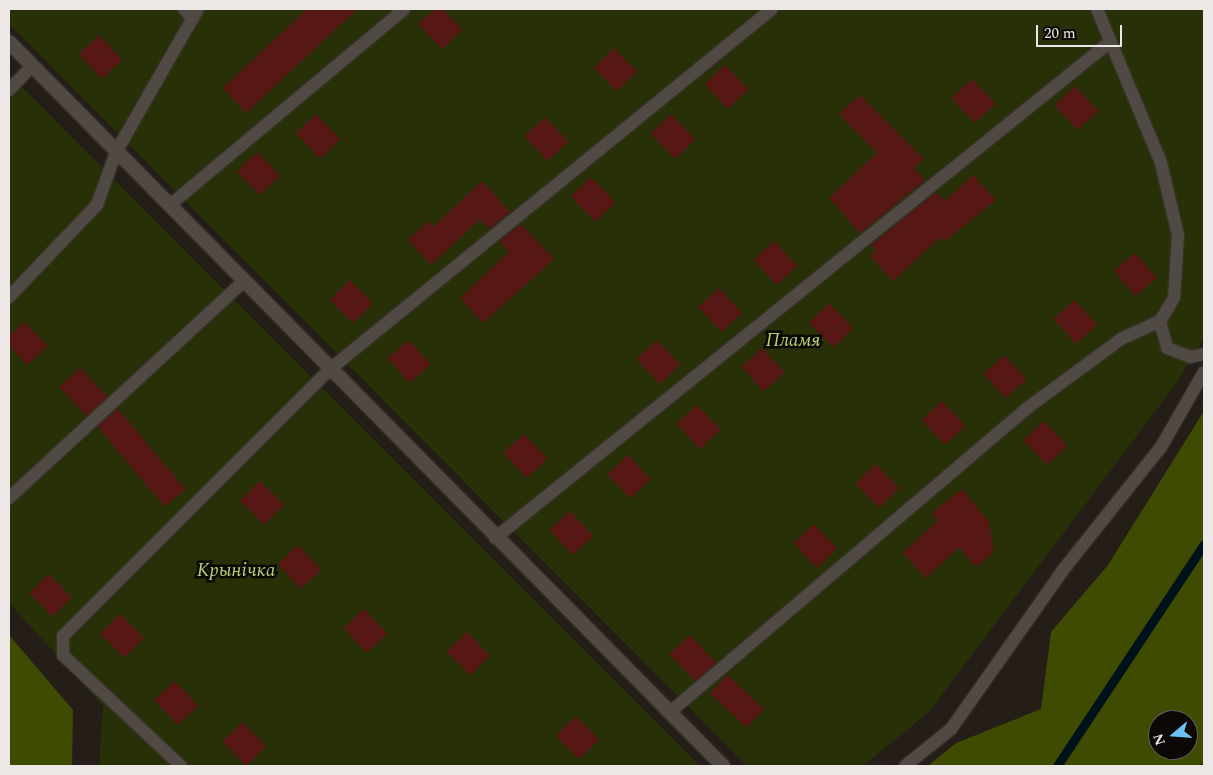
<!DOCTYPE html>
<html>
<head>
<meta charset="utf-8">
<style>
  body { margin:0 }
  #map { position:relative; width:1213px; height:775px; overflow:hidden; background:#241d18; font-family:Spectral,serif }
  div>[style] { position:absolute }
  .green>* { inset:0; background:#283008 }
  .forest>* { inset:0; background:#3e4b00 }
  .stream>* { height:9px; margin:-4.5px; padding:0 4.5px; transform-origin:4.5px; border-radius:4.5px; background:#00111c }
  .building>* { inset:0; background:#561715; transform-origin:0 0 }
  .roads { filter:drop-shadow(0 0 1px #3e3836) drop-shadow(0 0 1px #3e3836) }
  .service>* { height:12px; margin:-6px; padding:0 6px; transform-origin:6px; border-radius:6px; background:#514944 }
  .minor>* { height:14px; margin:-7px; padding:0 7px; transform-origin:7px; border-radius:7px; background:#514944 }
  span { translate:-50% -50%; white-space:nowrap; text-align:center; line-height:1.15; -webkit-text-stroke:5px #0b0806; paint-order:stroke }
  .park-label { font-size:19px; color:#bad071; font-style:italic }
  .frame { position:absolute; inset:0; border:10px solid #ede8e5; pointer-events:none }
  .north { position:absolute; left:1148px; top:710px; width:50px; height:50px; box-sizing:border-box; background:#0b0806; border:1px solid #65625f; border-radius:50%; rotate:252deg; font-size:14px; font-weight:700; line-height:20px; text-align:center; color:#ede8e5 }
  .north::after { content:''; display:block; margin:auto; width:18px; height:22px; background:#6ac3f1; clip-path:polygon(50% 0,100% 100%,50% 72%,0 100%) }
  .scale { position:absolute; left:1036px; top:25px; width:86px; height:22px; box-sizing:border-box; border:2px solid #ede8e5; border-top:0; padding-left:6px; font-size:15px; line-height:18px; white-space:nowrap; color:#ede8e5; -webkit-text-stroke:4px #0b0806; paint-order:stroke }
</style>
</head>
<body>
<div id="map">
  <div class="green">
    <div style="clip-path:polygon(9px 9px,1204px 9px,1204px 338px,1173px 388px,929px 712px,863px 766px,747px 766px,9px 24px)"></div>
    <div style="clip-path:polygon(9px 74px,700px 766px,99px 766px,103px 706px,9px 603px)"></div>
  </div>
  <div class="forest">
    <div style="clip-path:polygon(evenodd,1204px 411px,1204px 762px,1199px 766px,928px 766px,956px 743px,1041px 709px,1051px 632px,1108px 565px,1204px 411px,1158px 720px,1188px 720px,1188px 750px,1158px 750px,1158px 720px)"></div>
    <div style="clip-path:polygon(9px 635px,73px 710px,72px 766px,9px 766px)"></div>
  </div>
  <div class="stream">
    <div style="left:1057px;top:766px;width:266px;rotate:-56.5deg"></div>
  </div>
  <div class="building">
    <div style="clip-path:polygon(307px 9px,357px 9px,246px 113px,223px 88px)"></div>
    <div style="clip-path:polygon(435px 9px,443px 9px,462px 30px,442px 49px,418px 24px)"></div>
    <div style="left:99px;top:35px;width:34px;height:28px;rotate:47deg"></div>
    <div style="left:614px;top:48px;width:33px;height:28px;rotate:46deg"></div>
    <div style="left:725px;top:65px;width:34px;height:28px;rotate:47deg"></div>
    <div style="left:972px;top:79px;width:34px;height:28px;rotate:47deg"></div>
    <div style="left:1075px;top:86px;width:34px;height:28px;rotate:47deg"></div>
    <div style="clip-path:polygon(860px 95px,924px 159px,914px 168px,925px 180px,860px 233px,829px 198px,877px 153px,839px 114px)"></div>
    <div style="left:316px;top:114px;width:35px;height:28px;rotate:46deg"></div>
    <div style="left:671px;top:114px;width:35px;height:28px;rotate:46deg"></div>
    <div style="left:545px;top:117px;width:34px;height:28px;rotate:47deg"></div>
    <div style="left:257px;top:152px;width:33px;height:28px;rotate:46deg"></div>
    <div style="clip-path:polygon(973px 175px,996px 200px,944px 242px,940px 237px,893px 281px,870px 256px,876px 250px,871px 245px,936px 192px,945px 201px)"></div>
    <div style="left:591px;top:177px;width:35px;height:28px;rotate:46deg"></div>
    <div style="clip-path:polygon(482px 181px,510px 212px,489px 229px,480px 219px,431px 265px,408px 240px,428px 221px,433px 227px)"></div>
    <div style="clip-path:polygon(521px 224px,554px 259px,483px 323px,460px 298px,509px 252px,500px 241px)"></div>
    <div style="left:774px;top:241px;width:34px;height:28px;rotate:47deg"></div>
    <div style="left:1135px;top:253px;width:33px;height:28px;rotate:49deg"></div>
    <div style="left:350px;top:280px;width:33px;height:28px;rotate:46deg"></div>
    <div style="left:719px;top:288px;width:34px;height:28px;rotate:47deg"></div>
    <div style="left:1074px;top:300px;width:34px;height:28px;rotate:47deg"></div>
    <div style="left:829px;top:303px;width:35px;height:28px;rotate:46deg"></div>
    <div style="clip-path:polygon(24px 322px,48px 346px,27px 365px,9px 345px,9px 336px)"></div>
    <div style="left:409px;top:340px;width:33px;height:28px;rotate:49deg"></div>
    <div style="left:657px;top:340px;width:34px;height:28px;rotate:47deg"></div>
    <div style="left:763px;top:348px;width:33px;height:28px;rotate:49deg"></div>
    <div style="left:1004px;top:355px;width:33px;height:28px;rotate:47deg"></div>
    <div style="left:80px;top:368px;width:40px;height:28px;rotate:47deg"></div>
    <div style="left:942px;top:401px;width:34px;height:28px;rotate:47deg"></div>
    <div style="left:697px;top:405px;width:34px;height:28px;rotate:47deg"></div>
    <div style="left:118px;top:409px;width:105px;height:27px;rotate:50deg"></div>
    <div style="left:1044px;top:421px;width:34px;height:28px;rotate:47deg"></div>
    <div style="left:524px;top:434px;width:34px;height:28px;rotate:47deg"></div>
    <div style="left:628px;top:455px;width:33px;height:28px;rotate:47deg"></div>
    <div style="left:875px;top:464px;width:34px;height:28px;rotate:45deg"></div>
    <div style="left:260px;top:481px;width:34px;height:28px;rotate:45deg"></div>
    <div style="clip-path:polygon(962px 489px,989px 522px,994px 552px,976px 567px,959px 547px,926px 578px,903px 553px,938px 520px,932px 513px)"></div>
    <div style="left:570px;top:511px;width:34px;height:28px;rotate:47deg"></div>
    <div style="left:814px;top:524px;width:34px;height:28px;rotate:47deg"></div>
    <div style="left:298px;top:545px;width:34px;height:28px;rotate:47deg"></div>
    <div style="left:49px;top:574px;width:33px;height:27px;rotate:46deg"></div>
    <div style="left:364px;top:609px;width:34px;height:28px;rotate:47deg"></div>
    <div style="left:120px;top:614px;width:34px;height:28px;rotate:45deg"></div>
    <div style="left:467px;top:632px;width:33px;height:28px;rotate:46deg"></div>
    <div style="left:690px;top:635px;width:38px;height:28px;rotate:47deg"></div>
    <div style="left:727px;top:675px;width:50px;height:25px;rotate:43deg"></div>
    <div style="left:175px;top:681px;width:34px;height:28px;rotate:47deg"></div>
    <div style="left:576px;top:716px;width:33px;height:28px;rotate:46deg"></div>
    <div style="left:243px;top:722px;width:34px;height:28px;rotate:47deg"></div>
  </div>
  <div class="roads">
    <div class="service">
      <div style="left:184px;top:9px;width:13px;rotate:45deg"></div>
      <div style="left:1097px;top:9px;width:167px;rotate:67.4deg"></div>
      <div style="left:1161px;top:163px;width:74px;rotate:76.7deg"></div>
      <div style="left:1178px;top:235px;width:63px;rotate:93.6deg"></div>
      <div style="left:1174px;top:298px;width:27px;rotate:121deg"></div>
      <div style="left:1160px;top:321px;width:28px;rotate:75deg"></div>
      <div style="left:1167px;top:348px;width:25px;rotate:21deg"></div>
      <div style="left:1190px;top:357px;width:14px;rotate:-12deg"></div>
      <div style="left:9px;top:90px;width:33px;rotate:-46deg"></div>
      <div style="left:170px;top:205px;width:305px;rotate:-39.9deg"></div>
      <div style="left:9px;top:297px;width:127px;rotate:-46.3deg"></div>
      <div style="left:97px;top:205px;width:56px;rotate:-70.3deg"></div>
      <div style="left:116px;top:152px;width:165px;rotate:-60.2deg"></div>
      <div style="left:9px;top:498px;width:318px;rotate:-42.7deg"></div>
      <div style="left:495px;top:538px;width:790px;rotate:-38.89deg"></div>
      <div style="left:669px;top:713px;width:469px;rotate:-40.4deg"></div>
      <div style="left:1026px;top:409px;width:118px;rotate:-36.4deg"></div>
      <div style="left:1121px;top:339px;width:43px;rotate:-24.8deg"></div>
      <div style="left:181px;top:766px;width:162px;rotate:-136.8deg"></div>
      <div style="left:63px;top:655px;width:19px;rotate:-90deg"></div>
      <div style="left:63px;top:636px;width:376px;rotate:-45deg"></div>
      <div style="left:329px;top:370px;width:571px;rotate:-39.18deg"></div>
      <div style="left:905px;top:766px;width:59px;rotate:-38.8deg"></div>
      <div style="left:951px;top:729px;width:194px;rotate:-54.8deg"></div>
      <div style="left:1063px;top:570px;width:157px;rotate:-51.5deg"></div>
      <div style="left:1161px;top:447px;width:86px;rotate:-60.2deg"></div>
    </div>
    <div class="minor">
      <div style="left:9px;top:42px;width:1017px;rotate:45.4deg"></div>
    </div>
  </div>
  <div class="park-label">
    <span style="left:793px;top:341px">Пламя</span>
    <span style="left:236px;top:571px">Крынічка</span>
  </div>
  <div class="frame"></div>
  <div class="north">N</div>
  <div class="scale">20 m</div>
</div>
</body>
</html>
